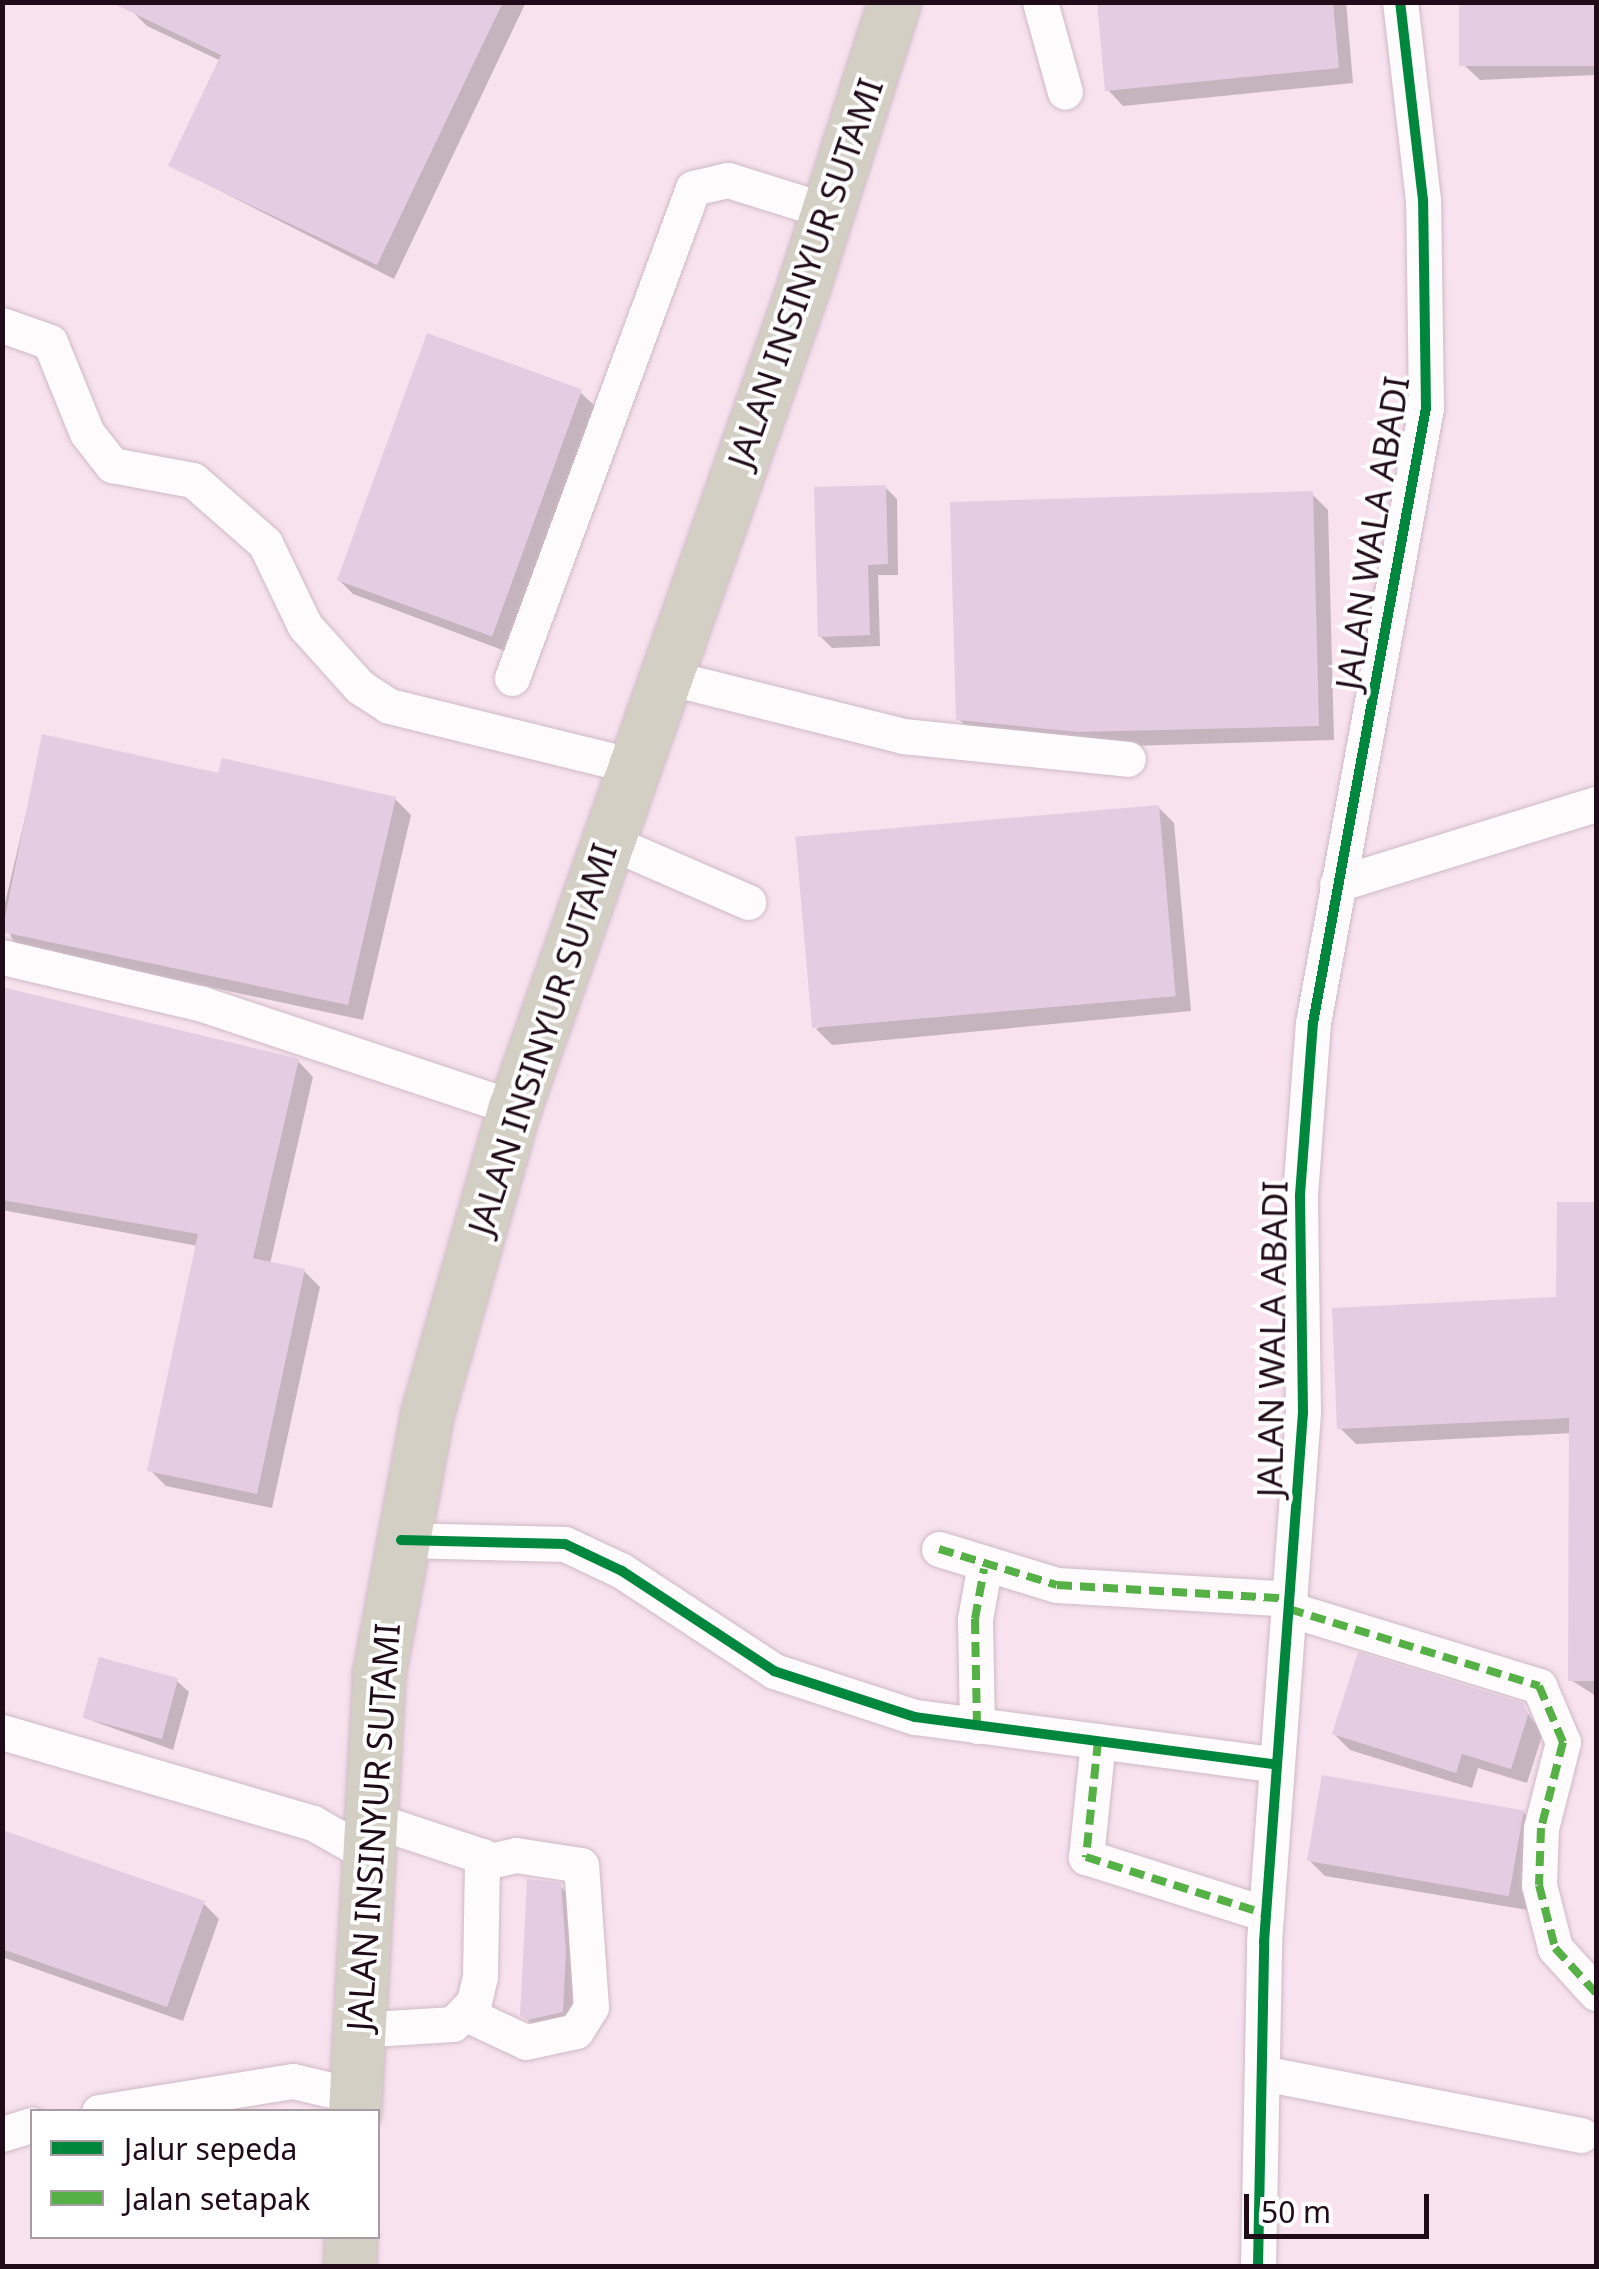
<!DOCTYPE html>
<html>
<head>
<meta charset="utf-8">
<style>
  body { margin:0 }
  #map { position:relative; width:1599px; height:2269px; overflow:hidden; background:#f7e2ee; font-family:"Noto Sans",sans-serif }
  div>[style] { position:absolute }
  .shadow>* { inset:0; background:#0003 }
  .building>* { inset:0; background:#e4cde2; transform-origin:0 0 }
  .roads { filter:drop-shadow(0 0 2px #cebac5) drop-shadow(0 0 2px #cebac5) }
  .minor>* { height:35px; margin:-17.5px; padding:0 17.5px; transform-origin:17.5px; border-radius:17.5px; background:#fefbfc }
  .highway>* { height:52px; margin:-26px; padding:0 26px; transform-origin:26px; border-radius:26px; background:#d3cfc5 }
  .quiet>* { height:8px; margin-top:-4px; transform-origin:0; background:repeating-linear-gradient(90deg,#55b045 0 15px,transparent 0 23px) }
  .cycleway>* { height:10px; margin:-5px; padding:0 5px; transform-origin:5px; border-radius:5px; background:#00873e }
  span { translate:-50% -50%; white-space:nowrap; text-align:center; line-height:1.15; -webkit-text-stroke:8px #fff; paint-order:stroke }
  .street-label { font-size:35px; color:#200b18 }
  .frame { position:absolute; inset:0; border:5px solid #200b18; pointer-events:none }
  .legend { position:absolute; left:30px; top:2109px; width:350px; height:130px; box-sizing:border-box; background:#fff; border:2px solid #a69da3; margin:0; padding:12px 18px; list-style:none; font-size:30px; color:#200b18 }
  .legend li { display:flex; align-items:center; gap:20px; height:50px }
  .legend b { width:50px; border:2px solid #a69da3 }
  .scale { position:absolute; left:1244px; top:2194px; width:185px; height:45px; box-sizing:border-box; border:5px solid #200b18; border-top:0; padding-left:12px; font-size:30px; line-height:35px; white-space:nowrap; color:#200b18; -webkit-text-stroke:8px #fff; paint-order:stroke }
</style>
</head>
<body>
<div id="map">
  <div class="shadow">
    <div style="clip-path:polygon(135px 2px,526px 2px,394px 279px,171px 166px,221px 61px,147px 26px,131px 10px)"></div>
    <div style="clip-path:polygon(1099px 2px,1346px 2px,1353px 83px,1123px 106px,1108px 90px)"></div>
    <div style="clip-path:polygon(1461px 2px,1596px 2px,1596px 75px,1480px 80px,1464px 65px)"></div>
    <div style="clip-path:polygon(581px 393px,597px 408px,505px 651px,353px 594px,337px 578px)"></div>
    <div style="clip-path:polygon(885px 487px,897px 499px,898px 575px,878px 575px,880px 646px,832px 648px,820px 636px)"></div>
    <div style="clip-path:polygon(1312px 494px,1328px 510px,1334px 740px,1095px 747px,975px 735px,959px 719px)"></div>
    <div style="clip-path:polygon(44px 737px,220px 776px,395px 799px,411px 815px,363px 1020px,15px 945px,2px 916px)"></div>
    <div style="clip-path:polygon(1158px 807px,1174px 823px,1191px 1011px,832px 1045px,816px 1029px)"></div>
    <div style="clip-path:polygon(2px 990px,298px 1061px,313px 1077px,270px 1264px,304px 1271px,320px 1287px,272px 1508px,166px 1486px,150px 1470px,198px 1246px,2px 1210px)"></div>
    <div style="clip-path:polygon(1559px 1204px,1596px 1204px,1596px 1696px,1571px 1680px,1572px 1433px,1356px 1444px,1340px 1428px,1559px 1299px)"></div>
    <div style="clip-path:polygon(177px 1681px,189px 1692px,173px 1750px,85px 1718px)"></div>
    <div style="clip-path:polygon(1522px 1706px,1543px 1733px,1527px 1783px,1478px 1768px,1472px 1788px,1350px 1750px,1334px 1734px)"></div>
    <div style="clip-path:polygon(1523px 1812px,1539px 1827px,1527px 1910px,1325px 1876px,1309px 1860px)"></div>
    <div style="clip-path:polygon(2px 1833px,203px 1903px,219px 1919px,183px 2021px,2px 1957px)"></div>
    <div style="clip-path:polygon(560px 1886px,572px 1898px,573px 2023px,534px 2026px,522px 2015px)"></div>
  </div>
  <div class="building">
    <div style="clip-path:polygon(110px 2px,503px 2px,377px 265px,168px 166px,221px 55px)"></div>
    <div style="clip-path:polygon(1097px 2px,1333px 2px,1339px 68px,1105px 91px)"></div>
    <div style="left:1459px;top:2px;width:137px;height:64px"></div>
    <div style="left:427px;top:333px;width:165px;height:263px;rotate:20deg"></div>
    <div style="clip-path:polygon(886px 485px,888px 564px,868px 565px,870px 635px,818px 637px,814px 487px)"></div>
    <div style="clip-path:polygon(1313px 491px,1319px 726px,1078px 732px,956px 720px,950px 502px)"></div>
    <div style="clip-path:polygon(42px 734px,218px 773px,222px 758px,396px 797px,348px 1005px,2px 932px)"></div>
    <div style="left:1159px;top:805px;width:192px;height:365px;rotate:85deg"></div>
    <div style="clip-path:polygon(2px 987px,299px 1059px,253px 1258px,305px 1269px,257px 1494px,147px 1471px,198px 1234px,2px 1200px)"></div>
    <div style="clip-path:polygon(1557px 1202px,1596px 1202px,1596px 1681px,1568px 1681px,1569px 1418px,1337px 1429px,1332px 1308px,1556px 1297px)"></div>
    <div style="clip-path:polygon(1358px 1652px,1523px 1703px,1528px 1715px,1511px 1769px,1462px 1754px,1456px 1773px,1332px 1734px)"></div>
    <div style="left:99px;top:1657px;width:82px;height:63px;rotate:15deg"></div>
    <div style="left:1322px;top:1775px;width:205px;height:87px;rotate:10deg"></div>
    <div style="clip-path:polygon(2px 1830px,205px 1901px,167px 2007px,2px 1949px)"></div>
    <div style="clip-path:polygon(527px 1879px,561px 1883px,566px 1950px,563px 2012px,528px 2020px,520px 2016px)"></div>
  </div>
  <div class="roads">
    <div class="minor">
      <div style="left:1040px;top:2px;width:93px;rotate:74.5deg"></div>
      <div style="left:2px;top:325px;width:51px;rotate:19.5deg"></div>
      <div style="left:50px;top:342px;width:98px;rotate:67.9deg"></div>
      <div style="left:87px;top:433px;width:41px;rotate:52deg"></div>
      <div style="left:112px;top:465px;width:82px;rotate:10.5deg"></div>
      <div style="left:193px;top:480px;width:96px;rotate:41.2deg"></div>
      <div style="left:265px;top:543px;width:92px;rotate:64.3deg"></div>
      <div style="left:305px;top:626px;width:82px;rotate:48deg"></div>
      <div style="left:360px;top:687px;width:35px;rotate:33deg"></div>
      <div style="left:389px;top:706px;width:248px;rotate:13.8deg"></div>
      <div style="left:663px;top:676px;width:247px;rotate:14deg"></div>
      <div style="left:903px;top:736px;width:226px;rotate:5.8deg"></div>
      <div style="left:512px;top:678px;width:522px;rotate:-69.73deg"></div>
      <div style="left:693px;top:188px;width:36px;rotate:-13deg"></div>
      <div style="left:728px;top:180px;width:107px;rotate:17.4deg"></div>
      <div style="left:608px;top:841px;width:153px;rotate:23.5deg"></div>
      <div style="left:1337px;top:884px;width:271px;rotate:-17.2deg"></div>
      <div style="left:2px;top:957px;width:205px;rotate:13.2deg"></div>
      <div style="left:202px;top:1004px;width:330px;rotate:18.4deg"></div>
      <div style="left:401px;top:1540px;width:164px;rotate:1.4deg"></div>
      <div style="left:565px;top:1544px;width:63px;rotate:25.3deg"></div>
      <div style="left:622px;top:1571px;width:182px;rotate:33.3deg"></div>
      <div style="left:774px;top:1671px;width:148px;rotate:18.1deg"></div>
      <div style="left:915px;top:1717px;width:362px;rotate:7.5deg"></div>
      <div style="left:939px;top:1549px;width:123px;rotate:17deg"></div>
      <div style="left:1057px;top:1585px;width:233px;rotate:3.4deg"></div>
      <div style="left:1289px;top:1609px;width:262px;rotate:17.1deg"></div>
      <div style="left:1539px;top:1686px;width:61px;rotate:66.8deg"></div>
      <div style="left:1563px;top:1742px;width:89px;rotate:104.3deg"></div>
      <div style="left:1541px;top:1828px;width:57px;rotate:92deg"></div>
      <div style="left:1539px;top:1885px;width:65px;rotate:75.7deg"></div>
      <div style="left:1555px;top:1948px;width:61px;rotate:47.7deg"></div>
      <div style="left:977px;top:1726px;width:107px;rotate:-91.1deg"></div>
      <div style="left:975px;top:1619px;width:51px;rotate:-79.8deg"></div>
      <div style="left:2px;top:1732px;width:324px;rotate:16.3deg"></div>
      <div style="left:313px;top:1823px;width:69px;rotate:29.5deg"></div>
      <div style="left:1098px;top:1741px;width:117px;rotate:95.9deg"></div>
      <div style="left:1086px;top:1857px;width:189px;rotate:17.6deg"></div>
      <div style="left:466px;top:2014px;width:66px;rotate:25deg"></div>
      <div style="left:526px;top:2042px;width:51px;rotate:-12.4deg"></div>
      <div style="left:576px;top:2031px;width:28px;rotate:-58deg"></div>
      <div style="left:591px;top:2007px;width:142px;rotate:-94deg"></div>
      <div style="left:581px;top:1865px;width:66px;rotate:-171.3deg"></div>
      <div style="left:516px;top:1855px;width:31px;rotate:167deg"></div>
      <div style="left:355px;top:2030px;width:98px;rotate:-3.5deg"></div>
      <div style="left:453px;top:2024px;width:30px;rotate:-46deg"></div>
      <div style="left:474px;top:2002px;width:27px;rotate:-77deg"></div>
      <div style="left:480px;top:1976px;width:120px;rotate:-89deg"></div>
      <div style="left:482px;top:1856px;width:112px;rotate:-161.7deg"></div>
      <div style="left:1262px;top:2073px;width:325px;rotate:11deg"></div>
      <div style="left:99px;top:2112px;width:196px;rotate:-9.1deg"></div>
      <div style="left:293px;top:2081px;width:65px;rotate:13.4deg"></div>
      <div style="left:2px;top:2134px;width:31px;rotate:-17deg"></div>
      <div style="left:1258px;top:2266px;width:324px;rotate:-88.9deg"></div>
      <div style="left:1264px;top:1942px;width:531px;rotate:-85.79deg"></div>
      <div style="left:1303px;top:1412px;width:217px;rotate:-90.8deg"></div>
      <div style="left:1300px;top:1195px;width:172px;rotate:-85.7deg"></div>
      <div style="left:1313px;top:1023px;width:625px;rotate:-79.59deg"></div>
      <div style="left:1426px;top:408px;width:208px;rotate:-90.8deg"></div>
      <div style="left:1423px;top:200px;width:199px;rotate:-96.6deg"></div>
    </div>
    <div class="highway">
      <div style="left:355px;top:2112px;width:437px;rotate:-86.8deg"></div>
      <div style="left:379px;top:1676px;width:264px;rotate:-79.5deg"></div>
      <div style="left:427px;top:1416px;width:320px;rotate:-74.1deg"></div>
      <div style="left:515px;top:1108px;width:870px;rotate:-70.61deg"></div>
      <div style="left:804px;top:287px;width:299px;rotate:-72.3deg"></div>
      <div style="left:350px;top:2266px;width:30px;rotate:-88deg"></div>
    </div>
  </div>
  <div class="quiet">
    <div style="left:939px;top:1549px;width:123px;rotate:17deg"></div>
    <div style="left:1057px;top:1585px;width:233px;rotate:3.4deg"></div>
    <div style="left:1289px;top:1609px;width:262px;rotate:17.1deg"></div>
    <div style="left:1539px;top:1686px;width:61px;rotate:66.8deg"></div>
    <div style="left:1563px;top:1742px;width:89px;rotate:104.3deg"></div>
    <div style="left:1541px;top:1828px;width:57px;rotate:92deg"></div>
    <div style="left:1539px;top:1885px;width:65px;rotate:75.7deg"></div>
    <div style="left:1555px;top:1948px;width:61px;rotate:47.7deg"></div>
    <div style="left:977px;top:1726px;width:107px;rotate:-91.1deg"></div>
    <div style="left:975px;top:1619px;width:51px;rotate:-79.8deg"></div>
    <div style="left:1098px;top:1741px;width:117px;rotate:95.9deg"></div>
    <div style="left:1086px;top:1857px;width:189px;rotate:17.6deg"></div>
  </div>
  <div class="cycleway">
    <div style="left:401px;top:1540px;width:164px;rotate:1.4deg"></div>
    <div style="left:565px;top:1544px;width:63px;rotate:25.3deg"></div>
    <div style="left:622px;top:1571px;width:182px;rotate:33.3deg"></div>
    <div style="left:774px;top:1671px;width:148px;rotate:18.1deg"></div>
    <div style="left:915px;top:1717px;width:362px;rotate:7.5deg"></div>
    <div style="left:1258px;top:2266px;width:324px;rotate:-88.9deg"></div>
    <div style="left:1264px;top:1942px;width:531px;rotate:-85.79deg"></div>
    <div style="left:1303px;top:1412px;width:217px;rotate:-90.8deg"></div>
    <div style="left:1300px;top:1195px;width:172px;rotate:-85.7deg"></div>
    <div style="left:1313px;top:1023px;width:625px;rotate:-79.59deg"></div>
    <div style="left:1426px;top:408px;width:208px;rotate:-90.8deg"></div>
    <div style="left:1423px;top:200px;width:199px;rotate:-96.6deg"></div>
  </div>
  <div class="street-label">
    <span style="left:805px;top:273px;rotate:-71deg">JALAN INSINYUR SUTAMI</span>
    <span style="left:1372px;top:533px;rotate:-81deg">JALAN WALA ABADI</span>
    <span style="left:542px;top:1039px;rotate:-72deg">JALAN INSINYUR SUTAMI</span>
    <span style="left:1272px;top:1339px;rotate:-89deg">JALAN WALA ABADI</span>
    <span style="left:373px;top:1827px;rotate:-86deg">JALAN INSINYUR SUTAMI</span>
  </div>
  <div class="frame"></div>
  <ul class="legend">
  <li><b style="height:12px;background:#00873e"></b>Jalur sepeda</li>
  <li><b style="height:12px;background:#55b045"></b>Jalan setapak</li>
  </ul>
  <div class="scale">50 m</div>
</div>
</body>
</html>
